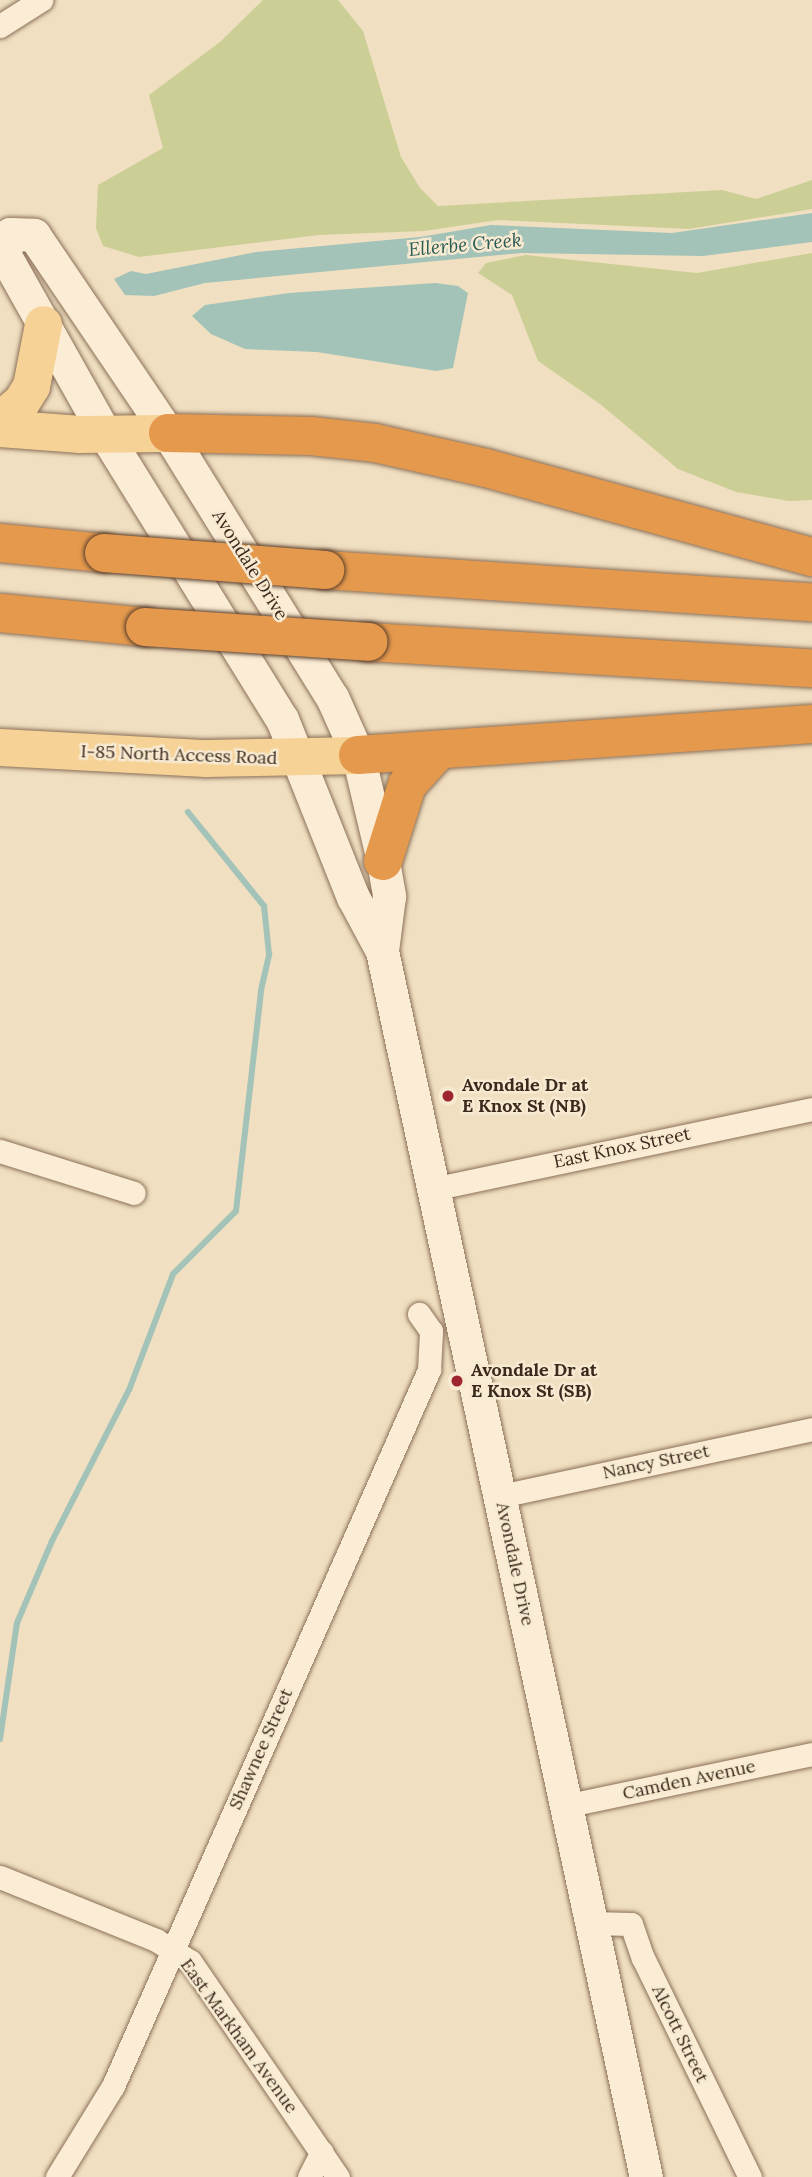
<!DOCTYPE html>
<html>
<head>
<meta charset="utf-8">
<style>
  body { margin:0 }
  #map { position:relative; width:812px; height:2177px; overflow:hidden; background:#f0dfc1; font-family:Lora,serif }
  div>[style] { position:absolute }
  .green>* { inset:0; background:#cccf95 }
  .water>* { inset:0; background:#a4c3b8 }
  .stream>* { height:6px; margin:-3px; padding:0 3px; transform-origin:3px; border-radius:3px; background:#a4c3b8 }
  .roads { filter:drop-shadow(0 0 2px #8b7058) drop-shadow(0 0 2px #8b7058) }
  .street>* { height:23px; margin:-11.5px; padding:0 11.5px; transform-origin:11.5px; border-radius:11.5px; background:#fbedd5 }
  .secondary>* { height:33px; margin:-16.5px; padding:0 16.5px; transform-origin:16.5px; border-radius:16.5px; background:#fbedd5 }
  .primary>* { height:37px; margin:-18.5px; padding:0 18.5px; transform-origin:18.5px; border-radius:18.5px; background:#f6d297 }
  .highway>* { height:38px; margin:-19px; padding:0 19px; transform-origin:19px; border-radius:19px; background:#e5994d }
  .bridges { filter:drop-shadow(0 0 2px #593e2c) drop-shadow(0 0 2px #593e2c) }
  .highway-bridge>* { height:38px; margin:-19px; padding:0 19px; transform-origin:19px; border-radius:19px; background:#e5994d }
  .dots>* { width:19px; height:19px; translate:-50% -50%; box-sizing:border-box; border:4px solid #f7ead1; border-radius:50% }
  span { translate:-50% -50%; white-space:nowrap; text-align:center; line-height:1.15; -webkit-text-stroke:5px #f7ead1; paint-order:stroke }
  .street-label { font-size:18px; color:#3a291d }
  .poi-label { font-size:18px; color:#3a291d; font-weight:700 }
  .left { translate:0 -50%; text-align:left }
  .water-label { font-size:19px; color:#2b5b55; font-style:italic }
</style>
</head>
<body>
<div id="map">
  <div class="green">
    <div style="clip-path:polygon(263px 0,338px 0,363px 31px,401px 157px,420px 188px,438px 206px,722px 190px,756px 199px,812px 180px,812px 209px,689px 229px,498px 220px,424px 231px,319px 235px,139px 257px,103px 246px,96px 228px,98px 185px,163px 148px,149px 95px,220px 42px)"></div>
    <div style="clip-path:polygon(812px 253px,812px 500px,789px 501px,736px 492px,678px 469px,600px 404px,538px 361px,512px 295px,478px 273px,486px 263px,526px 255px,697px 273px)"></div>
  </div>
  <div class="water">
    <div style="clip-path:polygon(812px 213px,812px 242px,703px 256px,521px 253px,205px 283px,154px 296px,125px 295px,114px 279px,131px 271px,146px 274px,256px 252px,420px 237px,491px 225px,672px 233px)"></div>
    <div style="clip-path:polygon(435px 283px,458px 286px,468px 293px,453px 368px,436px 371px,317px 352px,245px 349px,211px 334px,192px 316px,205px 305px,289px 293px)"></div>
  </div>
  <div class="stream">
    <div style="left:0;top:1739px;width:117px;rotate:-81.7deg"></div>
    <div style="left:17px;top:1623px;width:89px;rotate:-66.9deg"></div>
    <div style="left:52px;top:1541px;width:169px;rotate:-63deg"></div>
    <div style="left:129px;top:1390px;width:124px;rotate:-69.2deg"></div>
    <div style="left:173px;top:1274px;width:89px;rotate:-45deg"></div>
    <div style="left:236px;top:1211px;width:222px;rotate:-83.5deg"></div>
    <div style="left:261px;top:990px;width:37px;rotate:-77deg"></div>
    <div style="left:269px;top:954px;width:48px;rotate:-95.9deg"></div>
    <div style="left:264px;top:906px;width:121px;rotate:-129deg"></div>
  </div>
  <div class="roads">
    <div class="street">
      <div style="left:0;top:26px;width:49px;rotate:-32.4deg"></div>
      <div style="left:0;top:1151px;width:140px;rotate:17.4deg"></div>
      <div style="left:433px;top:1189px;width:387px;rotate:-11.9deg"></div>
      <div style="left:500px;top:1496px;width:319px;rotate:-12.1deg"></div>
      <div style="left:565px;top:1806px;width:252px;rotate:-11.9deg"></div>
      <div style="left:0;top:1877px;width:168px;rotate:22deg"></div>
      <div style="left:156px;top:1940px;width:40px;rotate:32deg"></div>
      <div style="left:190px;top:1961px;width:262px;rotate:55.6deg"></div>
      <div style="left:591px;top:1923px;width:40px;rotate:1.4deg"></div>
      <div style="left:631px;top:1924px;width:36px;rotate:71deg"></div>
      <div style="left:643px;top:1958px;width:244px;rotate:64deg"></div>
      <div style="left:57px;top:2177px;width:107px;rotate:-58.4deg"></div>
      <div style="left:113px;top:2086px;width:783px;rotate:-66.19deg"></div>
      <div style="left:429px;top:1370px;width:39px;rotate:-87deg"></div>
      <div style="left:431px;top:1331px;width:21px;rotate:-125deg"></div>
      <div style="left:309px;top:2177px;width:28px;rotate:-63deg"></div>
    </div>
    <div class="secondary">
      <div style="left:10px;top:234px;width:21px;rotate:107deg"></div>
      <div style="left:4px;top:254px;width:206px;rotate:60.7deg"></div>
      <div style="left:105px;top:434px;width:335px;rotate:58.2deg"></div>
      <div style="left:282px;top:719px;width:192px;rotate:68.3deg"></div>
      <div style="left:353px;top:897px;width:61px;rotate:61.8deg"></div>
      <div style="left:382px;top:951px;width:1254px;rotate:77.85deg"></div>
      <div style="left:10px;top:234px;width:24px;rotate:2deg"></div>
      <div style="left:34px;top:235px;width:239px;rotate:55.9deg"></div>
      <div style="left:168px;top:433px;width:311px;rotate:58.2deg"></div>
      <div style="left:332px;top:697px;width:64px;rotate:65.9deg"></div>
      <div style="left:358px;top:755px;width:109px;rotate:76.7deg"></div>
      <div style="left:383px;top:861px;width:36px;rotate:80deg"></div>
      <div style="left:389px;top:896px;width:55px;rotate:97.3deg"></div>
    </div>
    <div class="primary">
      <div style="left:0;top:420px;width:28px;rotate:-41deg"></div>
      <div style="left:21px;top:402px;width:19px;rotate:-58deg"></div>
      <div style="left:31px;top:386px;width:63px;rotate:-79deg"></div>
      <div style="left:0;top:428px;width:80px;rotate:4.3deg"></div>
      <div style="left:80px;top:434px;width:88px;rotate:-0.7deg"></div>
      <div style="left:0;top:747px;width:206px;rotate:3.1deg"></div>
      <div style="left:206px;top:758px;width:152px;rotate:-1.1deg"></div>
    </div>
    <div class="highway">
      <div style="left:168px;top:433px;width:143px;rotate:1.2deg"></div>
      <div style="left:311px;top:436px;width:64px;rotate:6.2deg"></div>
      <div style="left:375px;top:443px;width:114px;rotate:12.7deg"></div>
      <div style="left:486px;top:468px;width:338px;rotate:15.3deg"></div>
      <div style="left:0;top:543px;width:104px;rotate:5.5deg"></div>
      <div style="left:325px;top:570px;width:488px;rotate:3.8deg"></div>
      <div style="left:0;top:613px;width:146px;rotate:5.5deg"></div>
      <div style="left:368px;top:642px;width:445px;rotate:3.4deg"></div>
      <div style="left:358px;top:755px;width:455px;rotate:-3.9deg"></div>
      <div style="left:383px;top:861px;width:80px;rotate:-72.5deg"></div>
      <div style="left:407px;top:785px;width:46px;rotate:-47.6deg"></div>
    </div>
  </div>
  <div class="bridges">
    <div class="highway-bridge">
      <div style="left:104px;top:553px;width:222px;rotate:4.4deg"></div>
      <div style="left:145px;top:627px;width:224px;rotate:3.8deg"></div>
    </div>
  </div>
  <div class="dots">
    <div style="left:448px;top:1096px;background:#9e242d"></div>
    <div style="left:457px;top:1381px;background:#9e242d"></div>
  </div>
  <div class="street-label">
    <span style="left:250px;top:565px;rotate:58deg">Avondale Drive</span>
    <span style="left:179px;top:755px;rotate:2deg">I-85 North Access Road</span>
    <span style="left:622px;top:1148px;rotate:-12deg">East Knox Street</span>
    <span style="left:656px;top:1462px;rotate:-12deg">Nancy Street</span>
    <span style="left:515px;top:1564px;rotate:78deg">Avondale Drive</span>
    <span style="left:261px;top:1749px;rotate:-66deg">Shawnee Street</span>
    <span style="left:689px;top:1780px;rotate:-12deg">Camden Avenue</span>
    <span style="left:680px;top:2034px;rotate:64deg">Alcott Street</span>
    <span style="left:239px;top:2036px;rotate:54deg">East Markham Avenue</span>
  </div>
  <div class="poi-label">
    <span class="left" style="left:462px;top:1096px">Avondale Dr at<br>E Knox St (NB)</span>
    <span class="left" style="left:471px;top:1381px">Avondale Dr at<br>E Knox St (SB)</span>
  </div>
  <div class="water-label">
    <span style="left:465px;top:245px;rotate:-5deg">Ellerbe Creek</span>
  </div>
</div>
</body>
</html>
